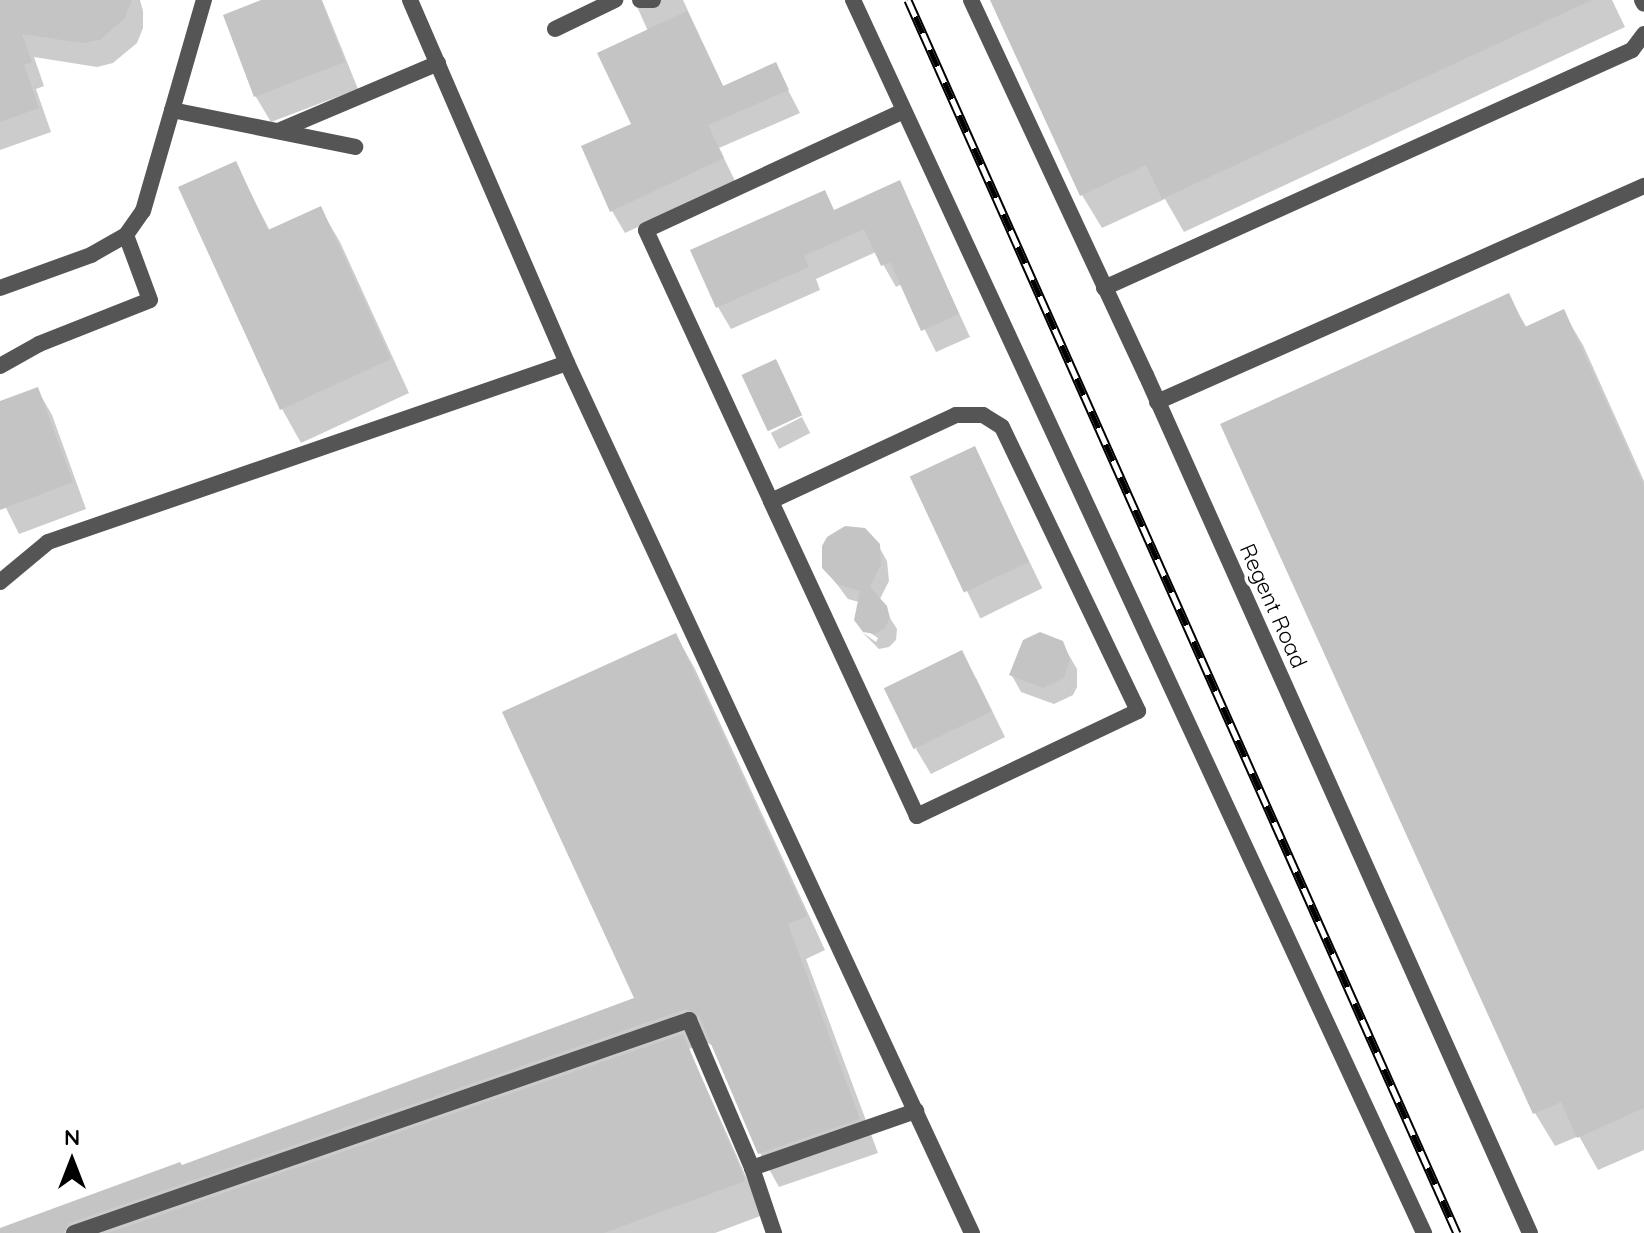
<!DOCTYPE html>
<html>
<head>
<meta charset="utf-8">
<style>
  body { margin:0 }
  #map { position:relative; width:1644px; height:1233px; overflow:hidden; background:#fff; font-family:Quicksand,sans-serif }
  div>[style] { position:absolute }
  .shadow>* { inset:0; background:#0003; transform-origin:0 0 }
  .building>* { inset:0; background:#c4c4c4; transform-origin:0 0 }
  .lane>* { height:16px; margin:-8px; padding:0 8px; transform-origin:8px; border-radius:8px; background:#555 }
  .rail>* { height:9px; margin-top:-4.5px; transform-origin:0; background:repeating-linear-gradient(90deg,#fff 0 18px,#000 0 36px); box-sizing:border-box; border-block:2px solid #000 }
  span { translate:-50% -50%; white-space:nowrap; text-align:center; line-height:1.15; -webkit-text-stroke:7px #fff; paint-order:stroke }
  .street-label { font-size:22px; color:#000 }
  .north { position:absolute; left:32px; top:1121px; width:80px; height:80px; -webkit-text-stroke:6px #fff; paint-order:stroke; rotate:0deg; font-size:22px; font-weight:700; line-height:32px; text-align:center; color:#000 }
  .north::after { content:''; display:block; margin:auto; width:28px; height:36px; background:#000; clip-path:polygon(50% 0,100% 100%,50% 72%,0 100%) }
</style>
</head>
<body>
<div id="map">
  <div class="shadow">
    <div style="clip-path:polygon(0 0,140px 0,143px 11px,143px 28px,137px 43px,113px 63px,97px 67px,34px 57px,44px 86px,36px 89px,51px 132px,0 150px)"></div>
    <div style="clip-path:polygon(267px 0,322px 0,358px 89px,271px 122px,256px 97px,225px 16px)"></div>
    <div style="clip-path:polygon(634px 0,683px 0,724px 88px,775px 65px,800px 113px,719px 148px,735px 181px,625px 233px,612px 211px,633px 125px,648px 31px)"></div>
    <div style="clip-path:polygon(992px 0,1612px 0,1625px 27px,1184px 232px,1165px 199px,1102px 228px,1082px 195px)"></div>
    <div style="clip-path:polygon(235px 163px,270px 231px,320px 208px,340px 242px,409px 393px,301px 443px,282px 409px)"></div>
    <div style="clip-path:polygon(899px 182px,970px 337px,936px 352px,902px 284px,896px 287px,876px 252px,816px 279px,820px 290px,731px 329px,718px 307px,824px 193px,835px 212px)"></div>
    <div style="clip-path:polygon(1508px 296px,1527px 328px,1563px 312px,1583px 345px,1644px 481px,1644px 1150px,1598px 1170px,1579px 1136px,1555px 1146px,1535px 1113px)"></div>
    <div style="clip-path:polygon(37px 389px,52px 415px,86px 509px,19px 534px,0 496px,0 403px)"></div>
    <div style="left:802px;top:417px;width:18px;height:35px;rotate:63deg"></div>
    <div style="left:974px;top:448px;width:156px;height:69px;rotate:64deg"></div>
    <div style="clip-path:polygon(878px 545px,887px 561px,889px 581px,879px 601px,897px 629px,896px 640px,889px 647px,879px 649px,862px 632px,876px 642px,878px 638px,858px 625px,859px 602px,848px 599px,824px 567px)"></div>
    <div style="clip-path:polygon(676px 635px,695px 669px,825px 950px,806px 959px,878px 1153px,779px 1187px,760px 1153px,714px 1046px,707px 1043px,689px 1049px,763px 1215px,715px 1233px,0 1233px,0 1230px,181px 1168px,637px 1000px)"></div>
    <div style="clip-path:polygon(1062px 643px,1077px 669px,1077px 687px,1073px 695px,1054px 704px,1021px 692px,1011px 674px)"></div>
    <div style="clip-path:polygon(976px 678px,1005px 737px,931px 774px,916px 749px)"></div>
  </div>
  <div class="building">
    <div style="clip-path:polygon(0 0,132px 0,124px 19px,100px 40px,82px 43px,22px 34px,32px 62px,24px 65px,39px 108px,0 122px)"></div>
    <div style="clip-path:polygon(261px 0,321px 0,345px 62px,254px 97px,223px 15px)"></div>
    <div style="clip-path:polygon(990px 0,1592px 0,1162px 199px,1146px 165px,1080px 196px)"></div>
    <div style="clip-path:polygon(687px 11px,723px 86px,776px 62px,789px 90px,708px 125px,724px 158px,610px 212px,581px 146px,631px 124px,597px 53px)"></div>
    <div style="clip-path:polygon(236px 161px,268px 230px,321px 206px,391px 359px,280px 410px,178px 187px)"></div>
    <div style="clip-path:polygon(900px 180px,959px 314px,921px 331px,890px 262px,881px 266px,864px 229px,804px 256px,809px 267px,716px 308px,690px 250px,825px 190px,834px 210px)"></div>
    <div style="clip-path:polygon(1509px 293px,1525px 327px,1564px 309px,1644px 486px,1644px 1108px,1577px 1138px,1561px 1102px,1533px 1114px,1220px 424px)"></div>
    <div style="left:776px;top:359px;width:62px;height:38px;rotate:65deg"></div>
    <div style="clip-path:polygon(38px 387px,73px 482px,0 510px,0 401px)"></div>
    <div style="left:975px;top:446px;width:128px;height:72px;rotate:65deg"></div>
    <div style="clip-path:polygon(845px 526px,865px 528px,880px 544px,881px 565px,870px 587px,887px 606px,890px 618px,884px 629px,875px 634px,863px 632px,854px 620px,860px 591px,837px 584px,822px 568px,822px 546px,827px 537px)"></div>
    <div style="clip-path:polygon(1040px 632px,1063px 641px,1070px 659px,1064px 678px,1043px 688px,1009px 675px,1023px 640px)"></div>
    <div style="clip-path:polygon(676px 633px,807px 916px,788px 924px,860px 1119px,758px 1154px,699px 1016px,686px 1009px,70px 1223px,63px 1233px,0 1233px,0 1228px,180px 1162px,182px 1165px,634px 998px,502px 712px)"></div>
    <div style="left:962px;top:650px;width:68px;height:87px;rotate:64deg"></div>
    <div style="clip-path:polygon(683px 1034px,745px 1181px,604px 1233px,108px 1233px)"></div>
  </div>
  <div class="lane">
    <div style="left:410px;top:0;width:395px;rotate:66.6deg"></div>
    <div style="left:567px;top:363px;width:960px;rotate:65.04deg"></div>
    <div style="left:640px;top:0;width:13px"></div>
    <div style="left:853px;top:0;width:1359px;rotate:65.15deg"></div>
    <div style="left:971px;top:0;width:414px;rotate:65deg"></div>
    <div style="left:1146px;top:375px;width:940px;rotate:65.89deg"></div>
    <div style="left:1642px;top:0;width:4px;rotate:63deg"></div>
    <div style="left:555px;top:29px;width:67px;rotate:-25.8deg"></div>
    <div style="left:172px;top:110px;width:187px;rotate:11.4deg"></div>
    <div style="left:278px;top:131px;width:174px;rotate:-23deg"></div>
    <div style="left:0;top:288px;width:97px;rotate:-19.9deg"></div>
    <div style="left:91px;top:255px;width:40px;rotate:-29.7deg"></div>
    <div style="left:126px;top:235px;width:29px;rotate:-55deg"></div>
    <div style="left:143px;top:211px;width:220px;rotate:-73.9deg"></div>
    <div style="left:1104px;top:288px;width:579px;rotate:-24.26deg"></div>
    <div style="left:1632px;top:50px;width:20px;rotate:-53deg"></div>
    <div style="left:0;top:366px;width:45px;rotate:-29.4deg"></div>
    <div style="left:39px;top:344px;width:119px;rotate:-21.6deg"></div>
    <div style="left:150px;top:300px;width:69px;rotate:-110.3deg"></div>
    <div style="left:1157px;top:402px;width:533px;rotate:-23.92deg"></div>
    <div style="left:771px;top:501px;width:204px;rotate:-24.9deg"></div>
    <div style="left:956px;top:415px;width:27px"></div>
    <div style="left:983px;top:415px;width:22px;rotate:32deg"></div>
    <div style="left:1002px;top:427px;width:315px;rotate:64.4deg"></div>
    <div style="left:1138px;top:711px;width:245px;rotate:154.6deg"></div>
    <div style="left:917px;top:816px;width:347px;rotate:-114.9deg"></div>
    <div style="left:771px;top:501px;width:298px;rotate:-114.8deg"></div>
    <div style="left:646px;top:230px;width:284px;rotate:-24.8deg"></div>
    <div style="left:0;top:582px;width:62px;rotate:-39.8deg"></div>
    <div style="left:48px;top:542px;width:549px;rotate:-19.03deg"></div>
    <div style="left:752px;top:1168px;width:69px;rotate:71.3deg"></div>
    <div style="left:74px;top:1233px;width:651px;rotate:-19.1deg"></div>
    <div style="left:689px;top:1020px;width:161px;rotate:66.9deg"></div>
    <div style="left:752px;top:1168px;width:174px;rotate:-19.2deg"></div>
  </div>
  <div class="rail">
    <div style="left:908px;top:0;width:1350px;rotate:66deg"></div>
  </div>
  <div class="street-label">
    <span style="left:1273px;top:606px;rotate:66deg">Regent Road</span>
  </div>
  <div class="north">N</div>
</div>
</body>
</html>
